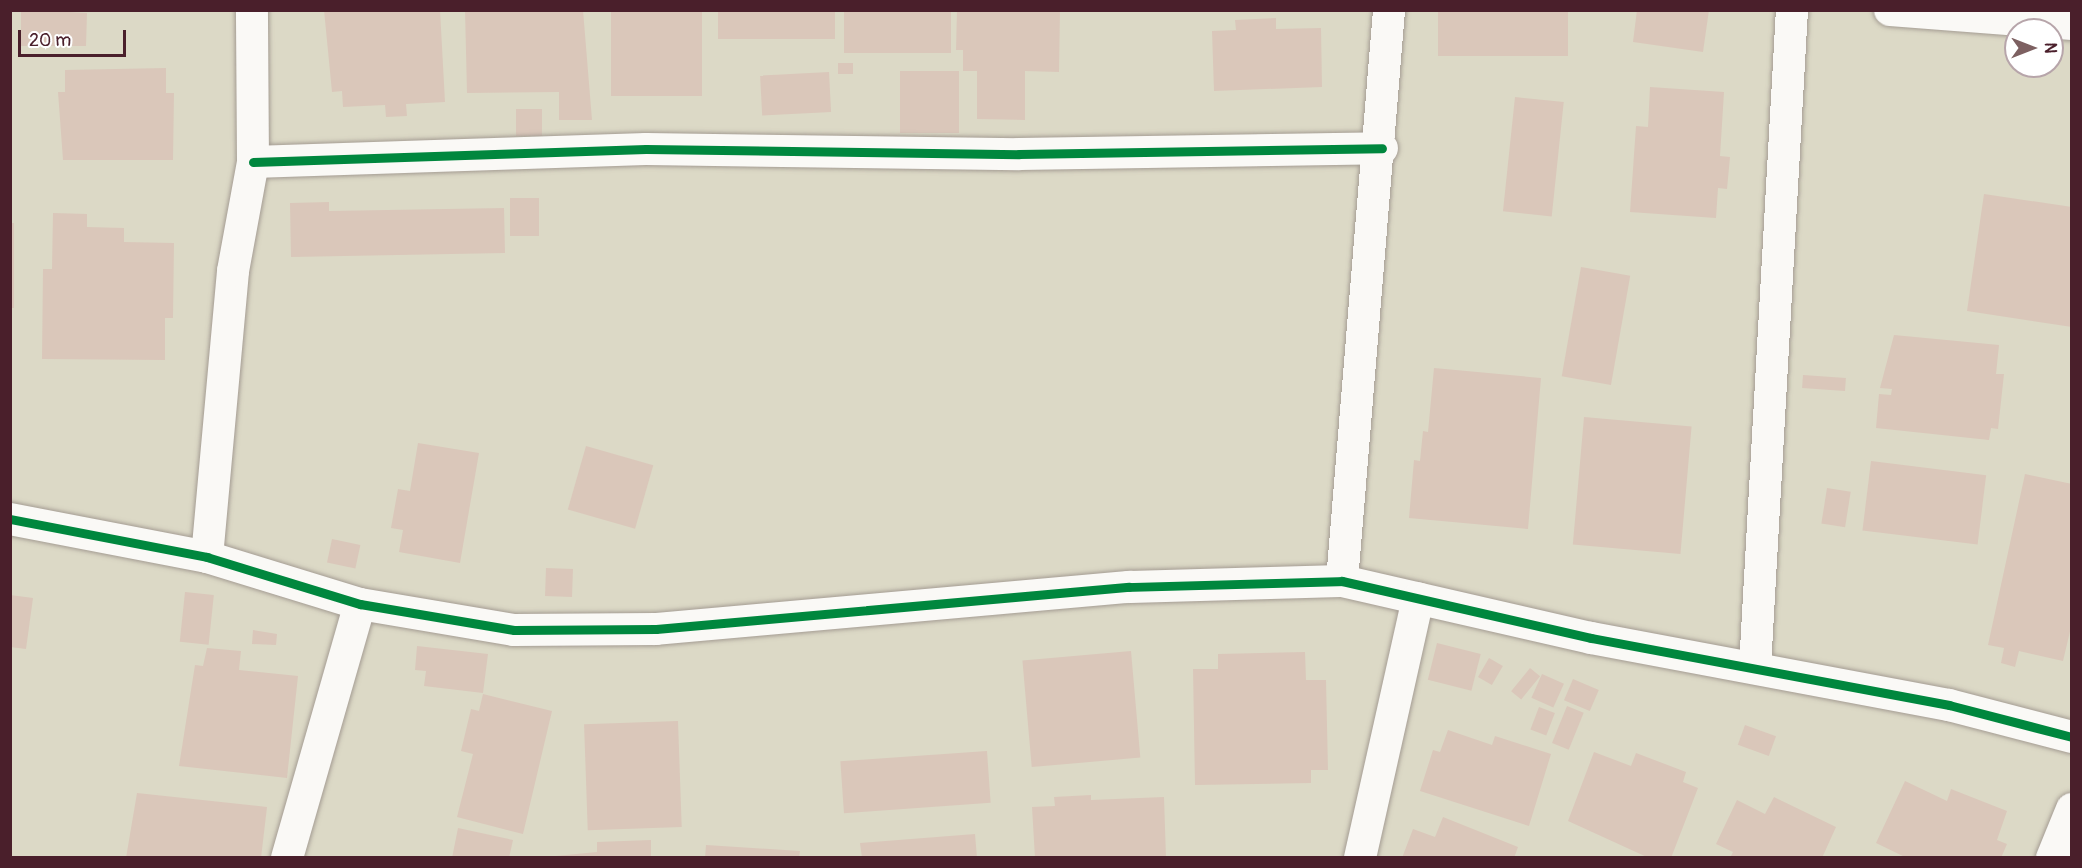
<!DOCTYPE html>
<html>
<head>
<meta charset="utf-8">
<style>
  body { margin:0 }
  #map { position:relative; width:2082px; height:868px; overflow:hidden; background:#dcd9c6; font-family:Pangolin,sans-serif }
  div>[style] { position:absolute }
  .building>* { inset:0; background:#dac7ba; transform-origin:0 0 }
  .roads { filter:drop-shadow(0 0 2px #a49c93) drop-shadow(0 0 2px #a49c93) }
  .street>* { height:32px; margin:-16px; padding:0 16px; transform-origin:16px; border-radius:16px; background:#faf9f6 }
  .cycleway>* { height:9px; margin:-4.5px; padding:0 4.5px; transform-origin:4.5px; border-radius:4.5px; background:#00873e }
  span { translate:-50% -50%; white-space:nowrap; text-align:center; line-height:1.15; -webkit-text-stroke:4.5px #fff; paint-order:stroke }
  .frame { position:absolute; inset:0; border:12px solid #4a1f2b; pointer-events:none }
  .north { position:absolute; left:2004px; top:18px; width:60px; height:60px; box-sizing:border-box; background:#fff; border:2px solid #b7a5aa; border-radius:50%; rotate:90deg; font-size:16px; font-weight:700; line-height:24px; text-align:center; color:#4a1f2b }
  .north::after { content:''; display:block; margin:auto; width:21px; height:27px; background:#7d6061; clip-path:polygon(50% 0,100% 100%,50% 72%,0 100%) }
  .scale { position:absolute; left:18px; top:30px; width:108px; height:27px; box-sizing:border-box; border:3px solid #4a1f2b; border-top:0; padding-left:8px; font-size:18px; line-height:21px; white-space:nowrap; color:#4a1f2b; -webkit-text-stroke:4px #fff; paint-order:stroke }
</style>
</head>
<body>
<div id="map">
  <div class="building">
    <div style="clip-path:polygon(34px 10px,87px 13px,86px 46px,21px 46px,21px 11px)"></div>
    <div style="clip-path:polygon(324px 10px,440px 10px,445px 102px,406px 104px,407px 116px,386px 117px,385px 105px,343px 107px,342px 91px,332px 92px)"></div>
    <div style="clip-path:polygon(465px 10px,583px 10px,592px 120px,559px 120px,559px 92px,467px 93px)"></div>
    <div style="left:611px;top:10px;width:91px;height:86px"></div>
    <div style="left:718px;top:10px;width:117px;height:29px"></div>
    <div style="left:844px;top:10px;width:107px;height:43px"></div>
    <div style="clip-path:polygon(957px 10px,1060px 10px,1059px 72px,1025px 71px,1025px 120px,977px 119px,977px 71px,963px 71px,963px 50px,956px 50px)"></div>
    <div style="left:1438px;top:10px;width:130px;height:46px"></div>
    <div style="clip-path:polygon(1637px 10px,1709px 10px,1703px 52px,1633px 42px)"></div>
    <div style="clip-path:polygon(1276px 18px,1276px 29px,1321px 28px,1322px 87px,1214px 91px,1212px 31px,1236px 30px,1235px 20px)"></div>
    <div style="left:853px;top:63px;width:11px;height:15px;rotate:90deg"></div>
    <div style="clip-path:polygon(166px 68px,166px 93px,174px 93px,173px 160px,63px 160px,58px 92px,65px 92px,65px 70px)"></div>
    <div style="left:900px;top:71px;width:59px;height:62px"></div>
    <div style="left:829px;top:72px;width:40px;height:69px;rotate:87deg"></div>
    <div style="clip-path:polygon(1650px 87px,1724px 92px,1720px 156px,1730px 157px,1727px 189px,1718px 188px,1716px 218px,1630px 212px,1636px 126px,1648px 127px)"></div>
    <div style="left:1515px;top:97px;width:49px;height:115px;rotate:6deg"></div>
    <div style="left:516px;top:109px;width:26px;height:27px"></div>
    <div style="clip-path:polygon(1984px 194px,2072px 207px,2072px 327px,1967px 311px)"></div>
    <div style="left:510px;top:198px;width:29px;height:38px"></div>
    <div style="clip-path:polygon(329px 202px,329px 211px,504px 208px,505px 253px,291px 257px,290px 203px)"></div>
    <div style="clip-path:polygon(53px 213px,87px 214px,87px 227px,124px 228px,124px 242px,174px 243px,173px 318px,165px 318px,165px 360px,42px 359px,43px 269px,52px 269px)"></div>
    <div style="left:10px;top:223px;width:4px;height:85px"></div>
    <div style="left:1581px;top:267px;width:50px;height:111px;rotate:10deg"></div>
    <div style="clip-path:polygon(1894px 335px,1999px 345px,1996px 374px,2004px 374px,1998px 429px,1991px 428px,1989px 440px,1876px 428px,1879px 394px,1891px 395px,1892px 389px,1880px 388px)"></div>
    <div style="clip-path:polygon(1434px 368px,1541px 378px,1528px 529px,1409px 518px,1414px 460px,1420px 461px,1423px 431px,1428px 432px)"></div>
    <div style="left:1803px;top:375px;width:43px;height:13px;rotate:4deg"></div>
    <div style="left:1584px;top:417px;width:108px;height:128px;rotate:5deg"></div>
    <div style="clip-path:polygon(418px 443px,479px 453px,460px 563px,399px 552px,403px 530px,391px 528px,398px 489px,410px 491px)"></div>
    <div style="left:586px;top:446px;width:70px;height:66px;rotate:16deg"></div>
    <div style="left:1871px;top:461px;width:116px;height:70px;rotate:7deg"></div>
    <div style="clip-path:polygon(2025px 474px,2072px 484px,2072px 623px,2063px 661px,2019px 651px,2015px 667px,2001px 663px,2004px 648px,1988px 645px)"></div>
    <div style="left:1827px;top:488px;width:24px;height:36px;rotate:9deg"></div>
    <div style="left:332px;top:539px;width:29px;height:24px;rotate:12deg"></div>
    <div style="left:546px;top:568px;width:27px;height:28px;rotate:2deg"></div>
    <div style="left:185px;top:592px;width:29px;height:50px;rotate:6deg"></div>
    <div style="clip-path:polygon(10px 595px,33px 598px,26px 649px,10px 647px)"></div>
    <div style="clip-path:polygon(253px 630px,277px 634px,276px 645px,252px 644px)"></div>
    <div style="left:1437px;top:643px;width:45px;height:38px;rotate:14deg"></div>
    <div style="clip-path:polygon(417px 646px,488px 654px,483px 693px,424px 686px,426px 671px,415px 670px)"></div>
    <div style="clip-path:polygon(207px 648px,241px 651px,239px 670px,298px 676px,287px 778px,179px 766px,195px 665px,203px 666px)"></div>
    <div style="left:1131px;top:651px;width:107px;height:109px;rotate:85deg"></div>
    <div style="clip-path:polygon(1305px 652px,1306px 680px,1326px 680px,1328px 770px,1311px 770px,1311px 783px,1195px 785px,1193px 669px,1218px 669px,1218px 654px)"></div>
    <div style="left:1489px;top:658px;width:16px;height:22px;rotate:30deg"></div>
    <div style="left:1530px;top:668px;width:13px;height:30px;rotate:39deg"></div>
    <div style="left:1542px;top:674px;width:24px;height:26px;rotate:24deg"></div>
    <div style="left:1573px;top:679px;width:28px;height:23px;rotate:23deg"></div>
    <div style="clip-path:polygon(483px 694px,552px 711px,523px 834px,457px 817px,473px 754px,461px 751px,471px 709px,479px 711px)"></div>
    <div style="left:1567px;top:706px;width:18px;height:40px;rotate:22deg"></div>
    <div style="left:1539px;top:707px;width:17px;height:24px;rotate:21deg"></div>
    <div style="left:678px;top:721px;width:106px;height:94px;rotate:88deg"></div>
    <div style="left:1745px;top:725px;width:33px;height:21px;rotate:20deg"></div>
    <div style="clip-path:polygon(1448px 730px,1492px 745px,1495px 736px,1551px 754px,1529px 826px,1420px 791px,1433px 750px,1440px 752px)"></div>
    <div style="left:987px;top:751px;width:52px;height:147px;rotate:86deg"></div>
    <div style="clip-path:polygon(1594px 752px,1631px 766px,1636px 753px,1686px 772px,1683px 782px,1698px 788px,1671px 858px,1649px 858px,1568px 821px)"></div>
    <div style="clip-path:polygon(1905px 781px,1947px 801px,1951px 789px,2007px 811px,1997px 840px,2007px 844px,2001px 858px,1907px 858px,1876px 843px)"></div>
    <div style="clip-path:polygon(137px 793px,267px 807px,261px 858px,126px 858px)"></div>
    <div style="clip-path:polygon(1091px 795px,1091px 800px,1164px 797px,1166px 858px,1035px 858px,1032px 807px,1055px 806px,1054px 797px)"></div>
    <div style="clip-path:polygon(1774px 797px,1836px 827px,1822px 858px,1730px 858px,1733px 852px,1716px 844px,1737px 800px,1765px 814px)"></div>
    <div style="clip-path:polygon(1443px 817px,1518px 847px,1514px 858px,1402px 858px,1413px 829px,1435px 837px)"></div>
    <div style="clip-path:polygon(458px 828px,513px 840px,509px 858px,452px 858px)"></div>
    <div style="clip-path:polygon(975px 834px,977px 858px,862px 858px,860px 843px)"></div>
    <div style="clip-path:polygon(651px 840px,651px 858px,535px 858px,597px 852px,597px 842px)"></div>
    <div style="clip-path:polygon(706px 845px,800px 851px,799px 858px,705px 858px)"></div>
  </div>
  <div class="roads">
    <div class="street">
      <div style="left:1890px;top:10px;width:183px;rotate:4.4deg"></div>
      <div style="left:253px;top:162px;width:393px;rotate:-1.9deg"></div>
      <div style="left:646px;top:149px;width:373px;rotate:0.8deg"></div>
      <div style="left:1019px;top:154px;width:363px;rotate:-0.9deg"></div>
      <div style="left:10px;top:519px;width:201px;rotate:10.9deg"></div>
      <div style="left:207px;top:557px;width:160px;rotate:17.1deg"></div>
      <div style="left:360px;top:604px;width:156px;rotate:9.6deg"></div>
      <div style="left:514px;top:630px;width:142px;rotate:-0.4deg"></div>
      <div style="left:656px;top:629px;width:475px;rotate:-5.1deg"></div>
      <div style="left:1129px;top:587px;width:213px;rotate:-1.6deg"></div>
      <div style="left:1342px;top:581px;width:255px;rotate:12.9deg"></div>
      <div style="left:1591px;top:638px;width:364px;rotate:10.6deg"></div>
      <div style="left:1949px;top:705px;width:127px;rotate:14.6deg"></div>
      <div style="left:207px;top:557px;width:287px;rotate:-84.8deg"></div>
      <div style="left:233px;top:271px;width:111px;rotate:-79.6deg"></div>
      <div style="left:253px;top:162px;width:152px;rotate:-90.4deg"></div>
      <div style="left:1342px;top:581px;width:573px;rotate:-85.29deg"></div>
      <div style="left:1755px;top:667px;width:658px;rotate:-86.78deg"></div>
      <div style="left:287px;top:858px;width:264px;rotate:-74deg"></div>
      <div style="left:1360px;top:858px;width:266px;rotate:-77.4deg"></div>
      <div style="left:2052px;top:858px;width:53px;rotate:-67.8deg"></div>
    </div>
  </div>
  <div class="cycleway">
    <div style="left:253px;top:162px;width:393px;rotate:-1.9deg"></div>
    <div style="left:646px;top:149px;width:373px;rotate:0.8deg"></div>
    <div style="left:1019px;top:154px;width:363px;rotate:-0.9deg"></div>
    <div style="left:10px;top:519px;width:201px;rotate:10.9deg"></div>
    <div style="left:207px;top:557px;width:160px;rotate:17.1deg"></div>
    <div style="left:360px;top:604px;width:156px;rotate:9.6deg"></div>
    <div style="left:514px;top:630px;width:142px;rotate:-0.4deg"></div>
    <div style="left:656px;top:629px;width:475px;rotate:-5.1deg"></div>
    <div style="left:1129px;top:587px;width:213px;rotate:-1.6deg"></div>
    <div style="left:1342px;top:581px;width:255px;rotate:12.9deg"></div>
    <div style="left:1591px;top:638px;width:364px;rotate:10.6deg"></div>
    <div style="left:1949px;top:705px;width:127px;rotate:14.6deg"></div>
  </div>
  <div class="frame"></div>
  <div class="north">N</div>
  <div class="scale">20 m</div>
</div>
</body>
</html>
